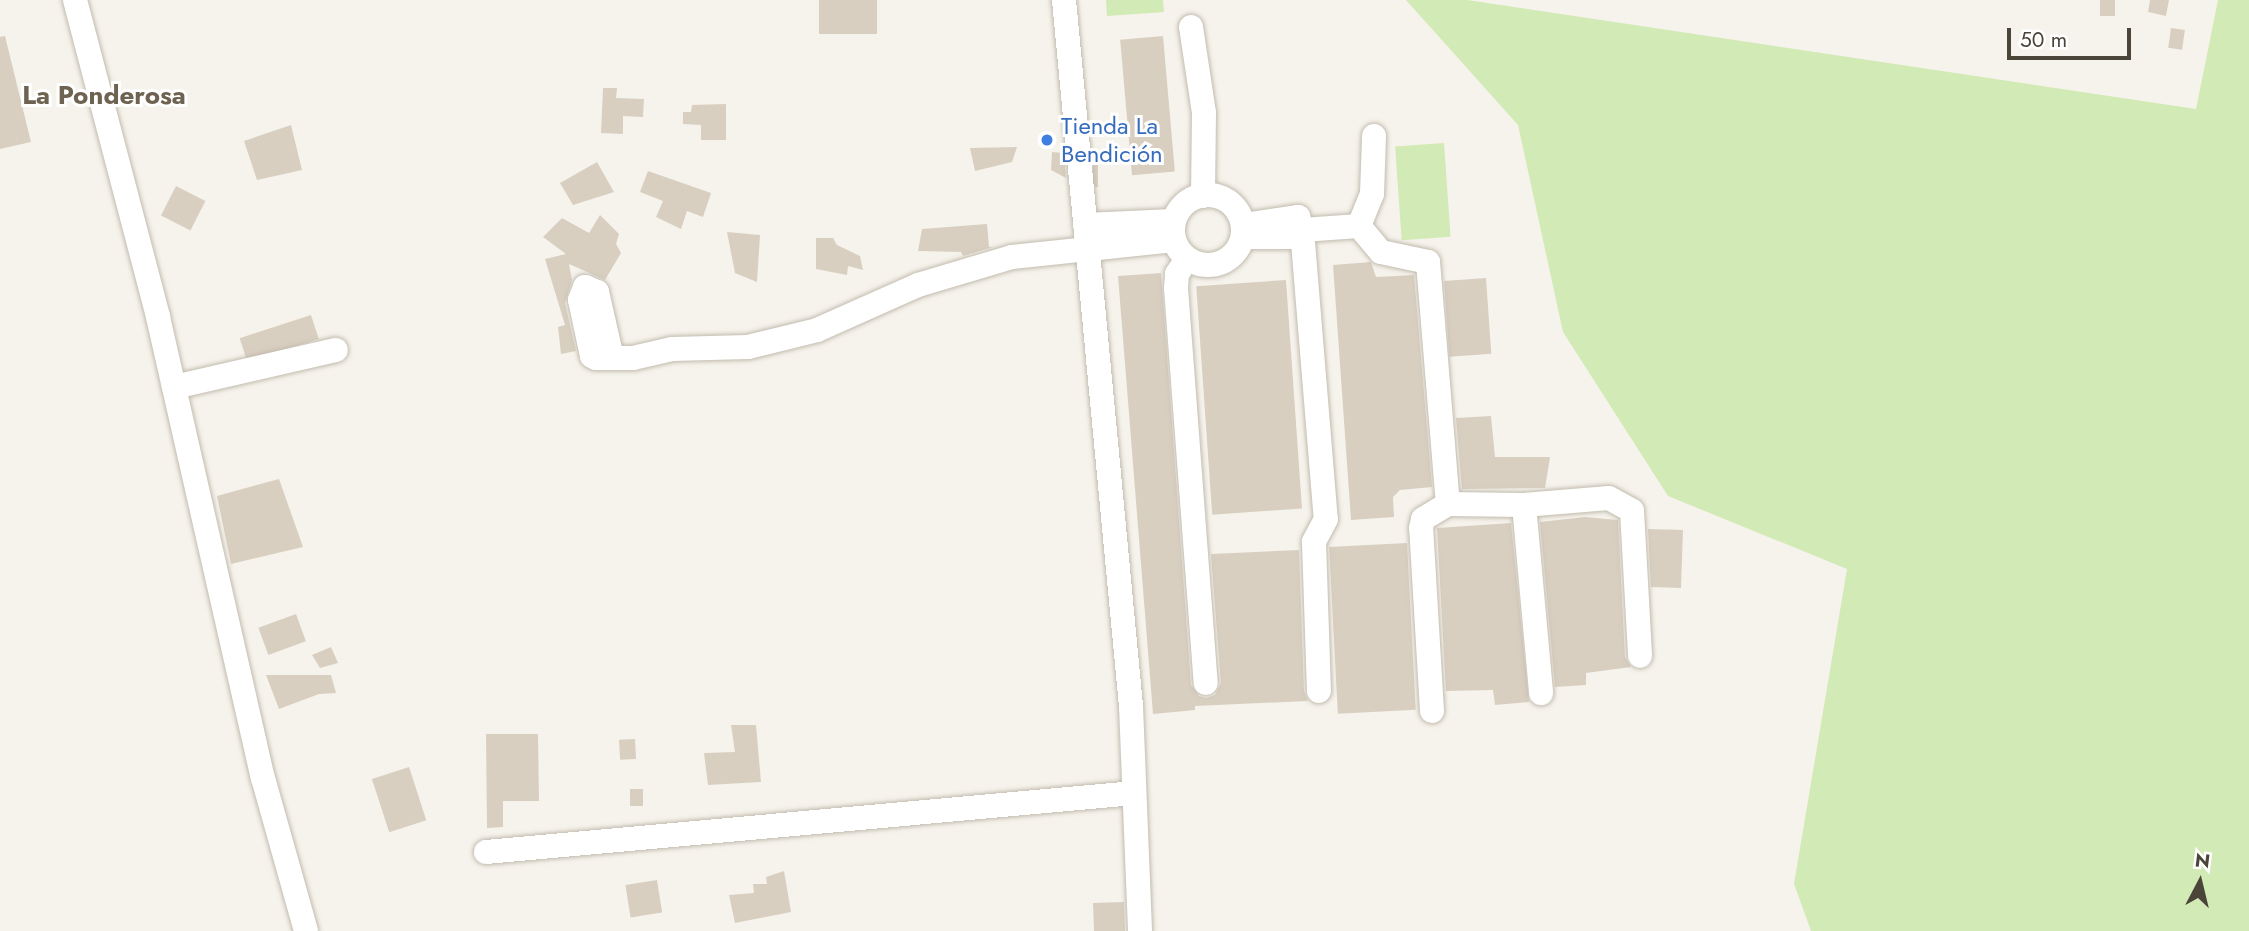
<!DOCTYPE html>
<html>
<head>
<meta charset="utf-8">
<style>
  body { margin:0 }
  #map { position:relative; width:2249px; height:931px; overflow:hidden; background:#f6f3ec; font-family:Jost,sans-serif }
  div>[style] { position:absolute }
  .green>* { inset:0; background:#d2eab5; transform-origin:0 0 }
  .building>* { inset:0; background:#d8cfc1; transform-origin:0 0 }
  .roads { filter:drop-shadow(0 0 2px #c2bbae) drop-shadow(0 0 2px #c2bbae) }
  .minor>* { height:24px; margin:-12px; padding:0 12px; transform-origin:12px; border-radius:12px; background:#fff }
  .minor>.ring { margin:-12px; padding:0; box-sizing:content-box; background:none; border:24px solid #fff; border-radius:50% }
  .dots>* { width:19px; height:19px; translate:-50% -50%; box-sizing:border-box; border:4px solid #fff; border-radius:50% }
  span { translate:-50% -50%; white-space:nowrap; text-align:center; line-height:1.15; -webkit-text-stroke:6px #fff; paint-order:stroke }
  .shop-label { font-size:24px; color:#366cbe }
  .left { translate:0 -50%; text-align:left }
  .neighbourhood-label { font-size:26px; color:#6e6250; font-weight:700 }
  .north { position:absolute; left:2165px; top:847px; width:70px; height:70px; -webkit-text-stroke:5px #fff; paint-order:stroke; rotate:7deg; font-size:19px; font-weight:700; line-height:28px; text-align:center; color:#4b4439 }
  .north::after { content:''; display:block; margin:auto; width:24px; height:32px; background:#4b4439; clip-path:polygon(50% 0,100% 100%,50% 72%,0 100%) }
  .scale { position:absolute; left:2007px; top:28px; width:124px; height:32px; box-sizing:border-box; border:4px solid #4b4439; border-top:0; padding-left:9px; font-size:21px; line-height:24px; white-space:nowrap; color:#4b4439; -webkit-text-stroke:5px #fff; paint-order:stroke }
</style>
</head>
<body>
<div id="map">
  <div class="green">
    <div style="clip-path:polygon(1106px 0,1163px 0,1164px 12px,1107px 16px)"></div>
    <div style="clip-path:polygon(1406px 0,1467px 0,2196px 109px,2218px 0,2249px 0,2249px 931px,1811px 931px,1794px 884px,1847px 569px,1668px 496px,1563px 332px,1518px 125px)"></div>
    <div style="left:1444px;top:143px;width:94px;height:49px;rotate:86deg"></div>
  </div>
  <div class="building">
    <div style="left:819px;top:0;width:58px;height:34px"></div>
    <div style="left:2100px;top:0;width:15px;height:16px"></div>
    <div style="clip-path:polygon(2150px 0,2169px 0,2166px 16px,2148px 12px)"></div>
    <div style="left:2171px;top:28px;width:14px;height:20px;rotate:8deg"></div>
    <div style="clip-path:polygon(5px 36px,31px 142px,0 149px,0 37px)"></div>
    <div style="left:1163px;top:36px;width:136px;height:43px;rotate:85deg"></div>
    <div style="clip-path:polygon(603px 88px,617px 88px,616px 98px,644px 99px,643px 117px,623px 116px,623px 134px,601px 133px)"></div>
    <div style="clip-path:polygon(726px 104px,726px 140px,701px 140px,701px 125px,683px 124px,683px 112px,691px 112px,692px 105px)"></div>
    <div style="clip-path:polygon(291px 125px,302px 170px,257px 180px,244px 141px)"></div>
    <div style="clip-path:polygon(1017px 147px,1012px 162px,975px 171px,970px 148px)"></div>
    <div style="clip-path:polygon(1052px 152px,1064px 153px,1066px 178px,1051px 170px)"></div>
    <div style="left:1093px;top:153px;width:5px;height:34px"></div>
    <div style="clip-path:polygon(597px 162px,614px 192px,573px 205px,560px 183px)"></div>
    <div style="clip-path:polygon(648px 171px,711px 193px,703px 217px,687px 211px,681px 229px,656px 217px,663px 201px,640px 192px)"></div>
    <div style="left:176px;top:186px;width:33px;height:33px;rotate:27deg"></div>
    <div style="clip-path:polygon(600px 215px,619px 234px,616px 244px,621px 253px,605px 280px,569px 264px,572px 280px,565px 303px,576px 351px,561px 354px,558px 327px,565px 325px,545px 259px,566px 254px,543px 237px,562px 218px,589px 233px)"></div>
    <div style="clip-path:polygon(987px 224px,989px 247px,993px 247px,963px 256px,961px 252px,918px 251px,922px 229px)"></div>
    <div style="clip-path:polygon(727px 232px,760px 235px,757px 282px,735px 273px)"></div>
    <div style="clip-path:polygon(816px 238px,833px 238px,837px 245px,860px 256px,863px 270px,848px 266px,847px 275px,816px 269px)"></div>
    <div style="clip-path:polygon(1371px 262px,1376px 277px,1414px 275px,1432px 487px,1400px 490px,1393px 497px,1394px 517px,1351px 520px,1333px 265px)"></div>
    <div style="clip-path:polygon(1161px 273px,1191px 685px,1199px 696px,1206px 698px,1215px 695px,1221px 683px,1211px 554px,1299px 550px,1304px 691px,1308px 701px,1195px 706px,1195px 710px,1153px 714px,1118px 276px)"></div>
    <div style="left:1486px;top:278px;width:76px;height:42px;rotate:86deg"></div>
    <div style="left:1286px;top:280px;width:229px;height:90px;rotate:86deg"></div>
    <div style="left:311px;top:315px;width:25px;height:75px;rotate:72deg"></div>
    <div style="clip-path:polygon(1491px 416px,1495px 457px,1550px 457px,1545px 488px,1462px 489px,1456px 418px)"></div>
    <div style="clip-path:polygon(279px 479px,303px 547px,231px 564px,217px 496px)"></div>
    <div style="clip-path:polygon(1585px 517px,1618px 520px,1625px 657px,1631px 667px,1586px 673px,1586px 685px,1555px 687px,1540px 522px)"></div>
    <div style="clip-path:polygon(1511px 523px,1529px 702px,1495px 705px,1493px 690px,1446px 691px,1437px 528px)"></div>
    <div style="clip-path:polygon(1648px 529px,1683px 530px,1681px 588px,1651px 587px)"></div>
    <div style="left:1407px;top:543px;width:167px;height:78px;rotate:87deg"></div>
    <div style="left:296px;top:614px;width:29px;height:40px;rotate:70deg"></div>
    <div style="clip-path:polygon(331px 647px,338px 663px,320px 668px,312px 655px)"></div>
    <div style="clip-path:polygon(266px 675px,331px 675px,336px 693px,319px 694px,279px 709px)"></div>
    <div style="clip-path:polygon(731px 725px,756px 725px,761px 782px,708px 785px,704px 753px,735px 752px)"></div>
    <div style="clip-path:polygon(486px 734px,538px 734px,539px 801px,503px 801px,503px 827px,487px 828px)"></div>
    <div style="left:635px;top:739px;width:20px;height:16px;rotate:87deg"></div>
    <div style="left:409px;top:767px;width:56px;height:39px;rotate:72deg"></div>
    <div style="left:630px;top:789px;width:13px;height:17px"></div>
    <div style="clip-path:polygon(784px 871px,791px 912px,735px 923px,729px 895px,754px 893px,753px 884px,767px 884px,766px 877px)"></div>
    <div style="left:657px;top:880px;width:33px;height:32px;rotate:81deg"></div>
    <div style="left:1124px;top:902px;width:29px;height:31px;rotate:88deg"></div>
  </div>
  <div class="roads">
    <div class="minor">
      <div style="left:75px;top:0;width:328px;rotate:75.3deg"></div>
      <div style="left:158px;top:317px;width:473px;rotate:77.2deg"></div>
      <div style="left:263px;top:778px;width:159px;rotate:74.3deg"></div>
      <div style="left:1064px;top:0;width:709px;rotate:84.58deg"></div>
      <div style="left:1131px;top:706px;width:225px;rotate:87.7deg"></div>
      <div style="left:1191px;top:27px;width:87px;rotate:81.4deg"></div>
      <div style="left:1204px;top:113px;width:83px;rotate:90.7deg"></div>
      <div class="ring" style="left:1173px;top:195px;width:46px;height:46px"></div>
      <div style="left:1085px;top:225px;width:88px;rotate:-2.6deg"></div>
      <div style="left:1243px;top:225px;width:56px;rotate:-8.3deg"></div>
      <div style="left:1298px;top:217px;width:14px;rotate:73deg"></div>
      <div style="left:1302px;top:230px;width:290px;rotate:85.3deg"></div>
      <div style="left:1326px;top:519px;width:26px;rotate:118deg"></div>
      <div style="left:1314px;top:542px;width:149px;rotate:88.1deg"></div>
      <div style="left:1359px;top:226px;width:35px;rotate:-68deg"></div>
      <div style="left:1372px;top:194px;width:58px;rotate:-88deg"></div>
      <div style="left:1302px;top:230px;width:57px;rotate:-4deg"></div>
      <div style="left:1359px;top:226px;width:34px;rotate:50deg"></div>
      <div style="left:1381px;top:252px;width:48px;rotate:12deg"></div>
      <div style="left:1428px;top:262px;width:243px;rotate:85.3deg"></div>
      <div style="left:1448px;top:504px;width:76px;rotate:0.8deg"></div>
      <div style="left:1524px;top:505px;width:85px;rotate:-4.7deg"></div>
      <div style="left:1609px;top:498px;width:26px;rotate:29deg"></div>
      <div style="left:1632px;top:511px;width:145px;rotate:86.8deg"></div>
      <div style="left:1243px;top:237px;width:56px"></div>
      <div style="left:1299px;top:237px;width:8px;rotate:-67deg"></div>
      <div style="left:1187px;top:259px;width:18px;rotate:124deg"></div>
      <div style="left:1177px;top:274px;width:14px;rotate:94deg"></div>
      <div style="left:1176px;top:288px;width:396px;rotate:85.7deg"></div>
      <div style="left:612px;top:358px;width:68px;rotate:-102.8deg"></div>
      <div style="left:597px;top:292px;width:13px;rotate:-157deg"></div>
      <div style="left:585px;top:287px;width:14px;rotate:111deg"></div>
      <div style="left:580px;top:300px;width:57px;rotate:77.9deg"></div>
      <div style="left:592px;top:356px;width:4px;rotate:27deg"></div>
      <div style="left:596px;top:358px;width:37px"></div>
      <div style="left:633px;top:358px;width:40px;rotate:-13deg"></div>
      <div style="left:672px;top:349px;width:76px;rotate:-1.5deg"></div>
      <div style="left:748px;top:347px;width:71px;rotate:-13.8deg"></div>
      <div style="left:817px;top:330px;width:111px;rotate:-24deg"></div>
      <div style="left:918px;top:285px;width:98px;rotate:-16.6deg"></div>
      <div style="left:1012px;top:257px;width:163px;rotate:-6deg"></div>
      <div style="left:174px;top:387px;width:166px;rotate:-12.9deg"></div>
      <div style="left:1524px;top:505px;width:189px;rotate:84.8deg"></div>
      <div style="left:1432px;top:711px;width:183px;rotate:-93.4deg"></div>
      <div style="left:1421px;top:528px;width:9px;rotate:-77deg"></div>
      <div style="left:1423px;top:519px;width:29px;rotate:-31deg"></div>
      <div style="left:486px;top:852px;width:651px;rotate:-5.2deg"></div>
    </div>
  </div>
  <div class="dots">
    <div style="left:1047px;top:140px;background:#3f7fe0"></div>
  </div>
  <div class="shop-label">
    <span class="left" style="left:1061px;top:140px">Tienda La<br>Bendición</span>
  </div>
  <div class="neighbourhood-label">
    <span style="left:104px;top:96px">La Ponderosa</span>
  </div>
  <div class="north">N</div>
  <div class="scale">50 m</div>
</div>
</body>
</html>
